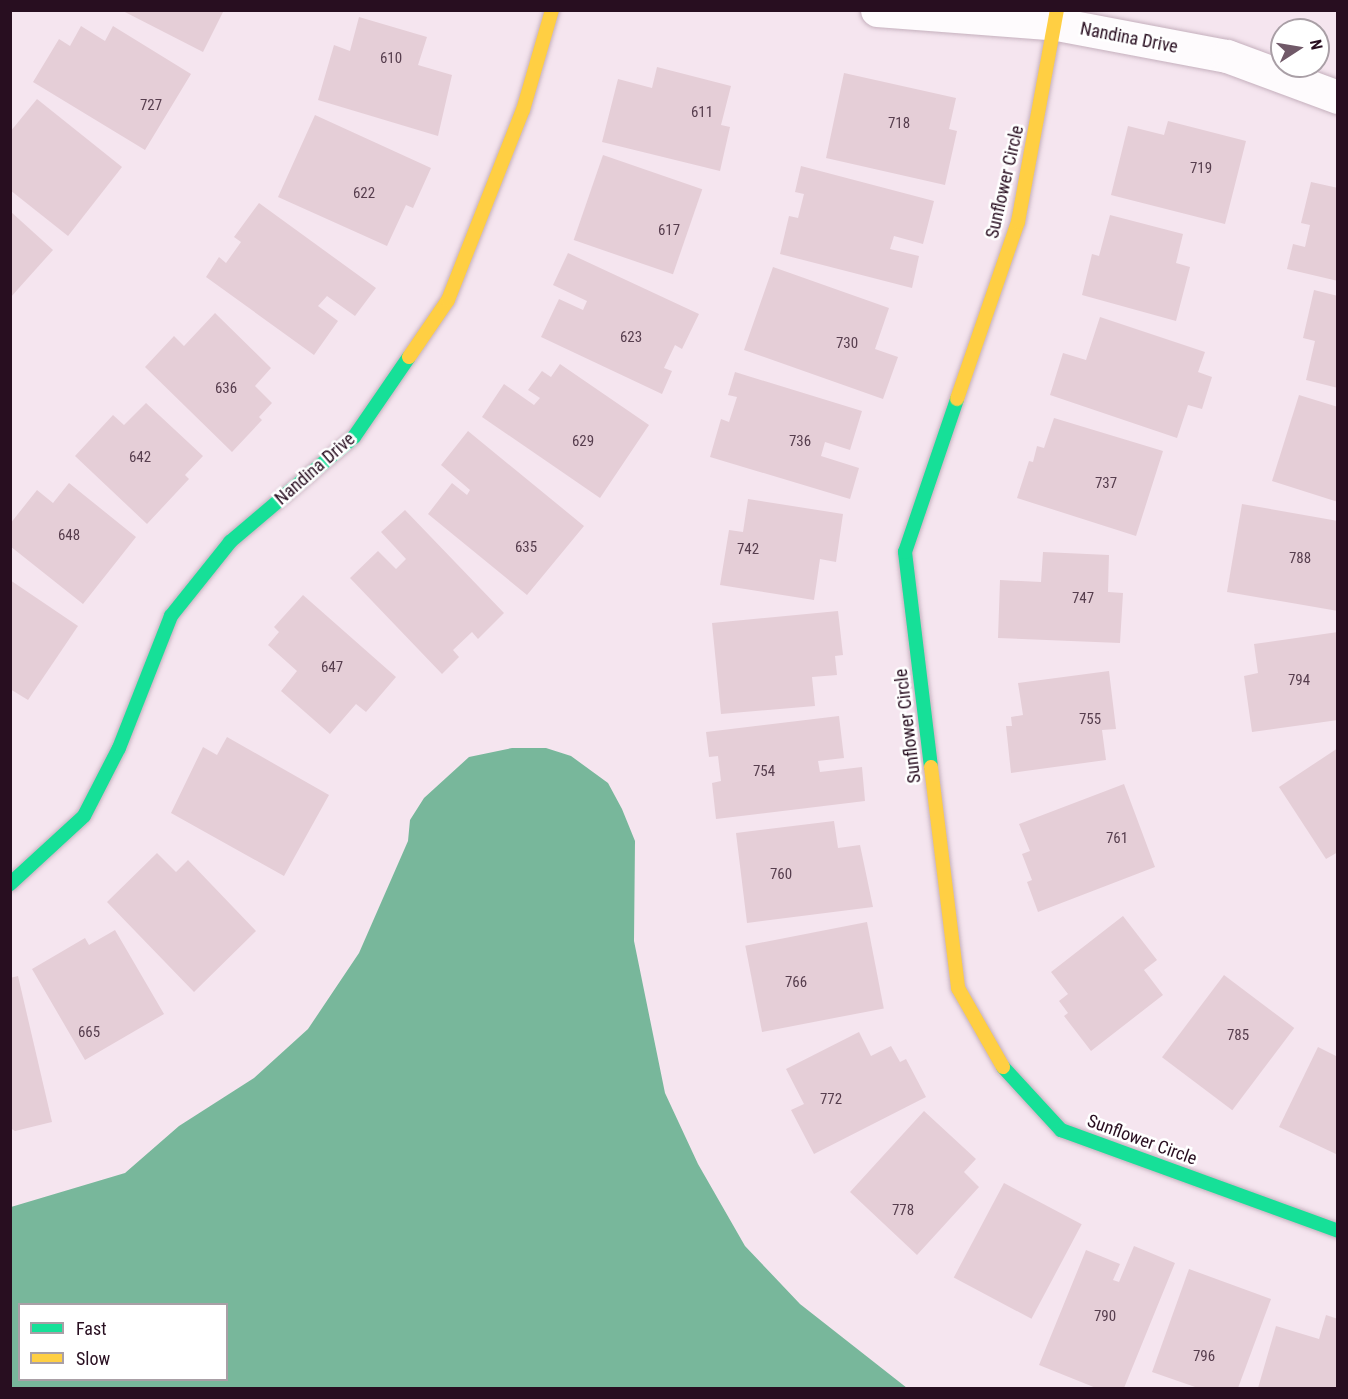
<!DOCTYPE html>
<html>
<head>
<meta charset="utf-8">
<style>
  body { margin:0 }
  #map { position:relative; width:1348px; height:1399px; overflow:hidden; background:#f5e5ef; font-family:"Roboto Condensed",sans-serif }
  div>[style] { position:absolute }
  .water>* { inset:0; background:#78b79b }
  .building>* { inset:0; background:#e5ced7; transform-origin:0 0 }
  .roads { filter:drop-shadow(0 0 2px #c5b0bd) drop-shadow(0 0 2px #c5b0bd) }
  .street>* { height:33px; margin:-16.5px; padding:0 16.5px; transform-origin:16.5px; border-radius:16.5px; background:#fefbfd }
  .fast>* { height:14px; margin:-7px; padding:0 7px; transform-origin:7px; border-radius:7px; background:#16e098 }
  .slow>* { height:14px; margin:-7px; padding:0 7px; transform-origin:7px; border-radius:7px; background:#ffcf43 }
  span { translate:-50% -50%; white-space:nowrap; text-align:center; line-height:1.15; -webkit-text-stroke:5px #fff; paint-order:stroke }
  .number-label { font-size:15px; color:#573e4e }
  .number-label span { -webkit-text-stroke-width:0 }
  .street-label { font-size:18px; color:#280e20 }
  .frame { position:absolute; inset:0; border:12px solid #280e20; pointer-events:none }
  .legend { position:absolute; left:18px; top:1303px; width:210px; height:78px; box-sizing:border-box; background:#fff; border:2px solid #a99fa6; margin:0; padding:8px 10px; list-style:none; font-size:18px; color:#280e20 }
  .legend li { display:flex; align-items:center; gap:12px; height:30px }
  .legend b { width:30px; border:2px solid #a99fa6 }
  .north { position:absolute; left:1270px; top:18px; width:60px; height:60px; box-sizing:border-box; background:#fff; border:2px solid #a99fa6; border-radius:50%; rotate:78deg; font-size:16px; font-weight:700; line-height:24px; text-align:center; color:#280e20 }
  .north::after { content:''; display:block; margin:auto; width:21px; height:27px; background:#705968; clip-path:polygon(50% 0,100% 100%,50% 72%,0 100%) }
</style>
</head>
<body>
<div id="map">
  <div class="water">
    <div style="clip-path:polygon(evenodd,512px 748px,546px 748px,571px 756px,608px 783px,622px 809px,635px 841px,634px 941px,665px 1093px,698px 1164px,745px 1246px,800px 1304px,907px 1388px,11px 1388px,11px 1207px,125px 1173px,179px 1126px,254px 1078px,308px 1029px,359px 953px,408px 841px,410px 820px,424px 798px,469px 757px,512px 748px,20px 1304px,226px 1304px,226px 1380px,20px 1380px,20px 1304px)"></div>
  </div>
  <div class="building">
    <div style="clip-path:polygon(121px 10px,224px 10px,203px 52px)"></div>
    <div style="clip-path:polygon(359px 17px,427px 37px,418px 65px,452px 75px,438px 136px,318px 100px,334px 45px,350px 51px)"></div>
    <div style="clip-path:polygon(81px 26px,105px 41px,113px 26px,191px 74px,145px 150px,33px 82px,59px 39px,70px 46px)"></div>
    <div style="clip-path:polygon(657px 67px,731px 86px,721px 125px,730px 127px,720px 171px,602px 142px,618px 79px,652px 88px)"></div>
    <div style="clip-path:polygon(844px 73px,956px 98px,949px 129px,957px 131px,945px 185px,826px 158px)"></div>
    <div style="clip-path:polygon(37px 99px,122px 167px,68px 236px,10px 190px,10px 132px)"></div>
    <div style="clip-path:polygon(315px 115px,431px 168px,413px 208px,406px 205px,387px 246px,278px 197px)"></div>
    <div style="clip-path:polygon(1168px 121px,1246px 141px,1225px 224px,1111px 195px,1128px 126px,1164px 135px)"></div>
    <div style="left:603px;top:155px;width:105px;height:90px;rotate:19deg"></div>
    <div style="clip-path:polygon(801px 166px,934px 201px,923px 244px,894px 236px,890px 249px,919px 256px,912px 288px,780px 254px,789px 216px,798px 218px,804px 194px,795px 192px)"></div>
    <div style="clip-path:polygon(1311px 182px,1338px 188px,1338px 281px,1287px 269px,1293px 244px,1305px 247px,1310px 225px,1301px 223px)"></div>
    <div style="clip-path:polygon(259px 203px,376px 288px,355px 316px,327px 296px,318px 306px,338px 321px,314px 355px,206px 277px,219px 257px,226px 263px,241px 242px,234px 237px)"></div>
    <div style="clip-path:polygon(10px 211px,53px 250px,10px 298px)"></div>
    <div style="clip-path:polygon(1110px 215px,1183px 234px,1176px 263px,1190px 267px,1176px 321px,1082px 295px,1092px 254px,1099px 256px)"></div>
    <div style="clip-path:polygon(568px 253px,699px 314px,682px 349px,675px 345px,664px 368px,672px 371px,662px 394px,541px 337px,559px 299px,583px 310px,587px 301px,553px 285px)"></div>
    <div style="clip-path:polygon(773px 267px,889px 308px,875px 349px,898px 357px,883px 399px,744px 350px)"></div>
    <div style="clip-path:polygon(1314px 290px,1338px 296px,1338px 388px,1306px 380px,1315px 341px,1303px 338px)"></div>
    <div style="clip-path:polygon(215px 313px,271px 368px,255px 386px,272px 403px,259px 417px,262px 420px,232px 452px,145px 367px,174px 336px,184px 346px)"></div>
    <div style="clip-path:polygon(1100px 317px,1205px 352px,1198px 372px,1212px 377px,1202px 409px,1188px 405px,1177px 438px,1050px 395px,1063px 353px,1086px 360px)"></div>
    <div style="clip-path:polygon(560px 364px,649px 425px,600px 498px,482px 417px,504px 384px,534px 405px,540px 398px,528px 390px,542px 371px,551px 377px)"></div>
    <div style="clip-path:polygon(735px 372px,862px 411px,850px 450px,825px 442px,821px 456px,859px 468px,850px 499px,710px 457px,721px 419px,729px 422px,737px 397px,728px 395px)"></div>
    <div style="clip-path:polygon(1299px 395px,1338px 407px,1338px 502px,1272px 481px)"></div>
    <div style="clip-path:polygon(146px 403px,203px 456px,185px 475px,189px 479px,147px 524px,75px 456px,113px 415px,124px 425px)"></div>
    <div style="clip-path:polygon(1054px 418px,1163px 451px,1136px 536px,1017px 498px,1029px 461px,1033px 462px,1037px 446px,1044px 448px)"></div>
    <div style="clip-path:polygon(468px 431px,584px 526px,527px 595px,428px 514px,452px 483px,467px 495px,470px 490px,441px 465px)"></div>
    <div style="clip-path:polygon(69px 483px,136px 537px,83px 604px,10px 546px,10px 524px,37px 490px,53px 503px)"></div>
    <div style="clip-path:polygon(748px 499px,843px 514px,836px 562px,820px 559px,814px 600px,720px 585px,729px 530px,743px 532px)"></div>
    <div style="clip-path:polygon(1242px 504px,1338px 521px,1338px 611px,1227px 592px)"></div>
    <div style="clip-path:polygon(405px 510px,504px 613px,478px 639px,472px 632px,453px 650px,459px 657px,442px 674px,350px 578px,378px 551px,396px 569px,406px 559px,381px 532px)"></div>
    <div style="clip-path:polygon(1043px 552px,1109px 555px,1108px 592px,1123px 593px,1120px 643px,998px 638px,1000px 580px,1041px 582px)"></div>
    <div style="clip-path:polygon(10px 580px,78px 626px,28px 700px,10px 689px)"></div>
    <div style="clip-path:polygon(303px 595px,396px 677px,366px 712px,356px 704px,330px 734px,281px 691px,297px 671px,268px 645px,279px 632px,274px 627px)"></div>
    <div style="clip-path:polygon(838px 611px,843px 655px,835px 656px,837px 675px,812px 677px,815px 706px,721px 714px,712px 623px)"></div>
    <div style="clip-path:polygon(1338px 632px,1338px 720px,1252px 732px,1244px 676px,1258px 673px,1254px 644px)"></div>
    <div style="clip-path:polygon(1109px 671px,1116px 729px,1102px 730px,1106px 760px,1011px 773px,1006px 726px,1012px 726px,1011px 717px,1023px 715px,1018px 683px)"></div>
    <div style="clip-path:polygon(839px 716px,844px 758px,818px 761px,820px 772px,862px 767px,865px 801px,716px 819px,712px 783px,721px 781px,718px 756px,709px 757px,706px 732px)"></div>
    <div style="clip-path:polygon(227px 737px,329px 795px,284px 876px,171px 813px,203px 747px,217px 755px)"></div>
    <div style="clip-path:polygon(1338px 748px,1338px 852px,1326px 859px,1279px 787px)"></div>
    <div style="clip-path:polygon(1124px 784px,1155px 867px,1038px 912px,1027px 882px,1032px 880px,1022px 854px,1030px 851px,1019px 824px)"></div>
    <div style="clip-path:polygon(834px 821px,838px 848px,860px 845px,873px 907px,747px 923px,736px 833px)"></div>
    <div style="clip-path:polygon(157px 853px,176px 872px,188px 860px,256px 931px,194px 992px,107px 902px)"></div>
    <div style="clip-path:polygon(1123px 916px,1157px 960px,1144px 970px,1163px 995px,1091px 1051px,1064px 1016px,1068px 1013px,1059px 1001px,1068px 994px,1051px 972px)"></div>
    <div style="left:867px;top:922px;width:88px;height:124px;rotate:79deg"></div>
    <div style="clip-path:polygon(115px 930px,164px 1014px,85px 1060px,32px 969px,85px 938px,89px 945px)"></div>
    <div style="left:1224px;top:975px;width:88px;height:103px;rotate:37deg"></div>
    <div style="clip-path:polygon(18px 976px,52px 1122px,15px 1131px,10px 1128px,10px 978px)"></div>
    <div style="clip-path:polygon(859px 1032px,871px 1056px,891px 1046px,900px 1062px,906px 1059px,926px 1097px,814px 1154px,791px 1110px,804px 1104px,786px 1069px)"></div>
    <div style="clip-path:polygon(1318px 1047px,1338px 1057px,1338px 1155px,1279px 1127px)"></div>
    <div style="clip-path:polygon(924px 1111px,976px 1159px,964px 1172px,979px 1187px,917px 1255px,850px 1192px)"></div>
    <div style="left:1004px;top:1183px;width:88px;height:107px;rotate:28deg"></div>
    <div style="clip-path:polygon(1134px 1246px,1175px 1263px,1124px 1388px,1096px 1388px,1039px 1365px,1086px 1250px,1120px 1264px,1113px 1280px,1119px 1282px)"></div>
    <div style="clip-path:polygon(1189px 1269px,1271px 1299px,1238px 1388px,1198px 1388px,1152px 1372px)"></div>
    <div style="clip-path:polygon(1326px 1315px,1338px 1319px,1338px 1388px,1258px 1388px,1276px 1326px,1319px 1339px)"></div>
  </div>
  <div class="roads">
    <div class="street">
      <div style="left:877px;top:10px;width:181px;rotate:4.4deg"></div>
      <div style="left:1057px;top:24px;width:173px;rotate:10.7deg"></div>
      <div style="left:1227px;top:56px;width:118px;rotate:20.3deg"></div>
    </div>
    <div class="fast">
      <div style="left:931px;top:767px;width:217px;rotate:-96.9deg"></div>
      <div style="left:905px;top:552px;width:162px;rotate:-71.2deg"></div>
      <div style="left:10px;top:884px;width:100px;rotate:-42.6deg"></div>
      <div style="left:84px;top:816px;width:76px;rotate:-62.8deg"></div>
      <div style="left:119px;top:748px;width:142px;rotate:-68.5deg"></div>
      <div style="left:171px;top:616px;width:95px;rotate:-51.4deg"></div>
      <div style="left:230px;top:542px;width:162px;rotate:-40.3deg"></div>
      <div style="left:354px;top:437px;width:97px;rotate:-55.5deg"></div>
      <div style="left:1003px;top:1067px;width:86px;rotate:47.4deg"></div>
      <div style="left:1061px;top:1130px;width:295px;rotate:20deg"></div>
    </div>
    <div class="slow">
      <div style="left:409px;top:357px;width:69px;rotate:-55.6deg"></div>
      <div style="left:448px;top:300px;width:204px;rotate:-68.5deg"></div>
      <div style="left:523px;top:110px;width:104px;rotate:-73.8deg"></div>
      <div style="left:957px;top:399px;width:187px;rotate:-71deg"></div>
      <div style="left:1018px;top:222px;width:216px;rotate:-79.6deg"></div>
      <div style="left:931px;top:767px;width:223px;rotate:83deg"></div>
      <div style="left:958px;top:988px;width:91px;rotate:60.3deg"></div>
    </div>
  </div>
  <div class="number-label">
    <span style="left:391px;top:59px">610</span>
    <span style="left:151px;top:106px">727</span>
    <span style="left:702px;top:113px">611</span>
    <span style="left:899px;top:124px">718</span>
    <span style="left:1201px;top:169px">719</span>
    <span style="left:364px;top:194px">622</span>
    <span style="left:669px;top:231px">617</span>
    <span style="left:631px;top:338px">623</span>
    <span style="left:847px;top:344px">730</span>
    <span style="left:226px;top:389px">636</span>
    <span style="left:583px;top:442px">629</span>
    <span style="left:800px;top:442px">736</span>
    <span style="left:140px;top:458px">642</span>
    <span style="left:1106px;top:484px">737</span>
    <span style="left:69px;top:536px">648</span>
    <span style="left:526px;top:548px">635</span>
    <span style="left:748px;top:550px">742</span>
    <span style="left:1300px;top:559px">788</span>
    <span style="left:1083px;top:599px">747</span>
    <span style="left:332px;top:668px">647</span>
    <span style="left:1299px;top:681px">794</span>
    <span style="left:1090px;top:720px">755</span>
    <span style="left:764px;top:772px">754</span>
    <span style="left:1117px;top:839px">761</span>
    <span style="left:781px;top:875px">760</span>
    <span style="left:796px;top:983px">766</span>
    <span style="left:89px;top:1033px">665</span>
    <span style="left:1238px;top:1036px">785</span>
    <span style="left:831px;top:1100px">772</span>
    <span style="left:903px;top:1211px">778</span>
    <span style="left:1105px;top:1317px">790</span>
    <span style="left:1204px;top:1357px">796</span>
  </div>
  <div class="street-label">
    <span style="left:1129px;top:38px;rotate:11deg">Nandina Drive</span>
    <span style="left:1005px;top:182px;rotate:-77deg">Sunflower Circle</span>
    <span style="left:315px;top:469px;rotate:-41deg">Nandina Drive</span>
    <span style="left:908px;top:726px;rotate:-97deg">Sunflower Circle</span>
    <span style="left:1142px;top:1140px;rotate:20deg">Sunflower Circle</span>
  </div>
  <div class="frame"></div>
  <ul class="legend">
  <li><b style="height:8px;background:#16e098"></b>Fast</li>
  <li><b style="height:8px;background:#ffcf43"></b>Slow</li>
  </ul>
  <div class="north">N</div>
</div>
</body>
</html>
